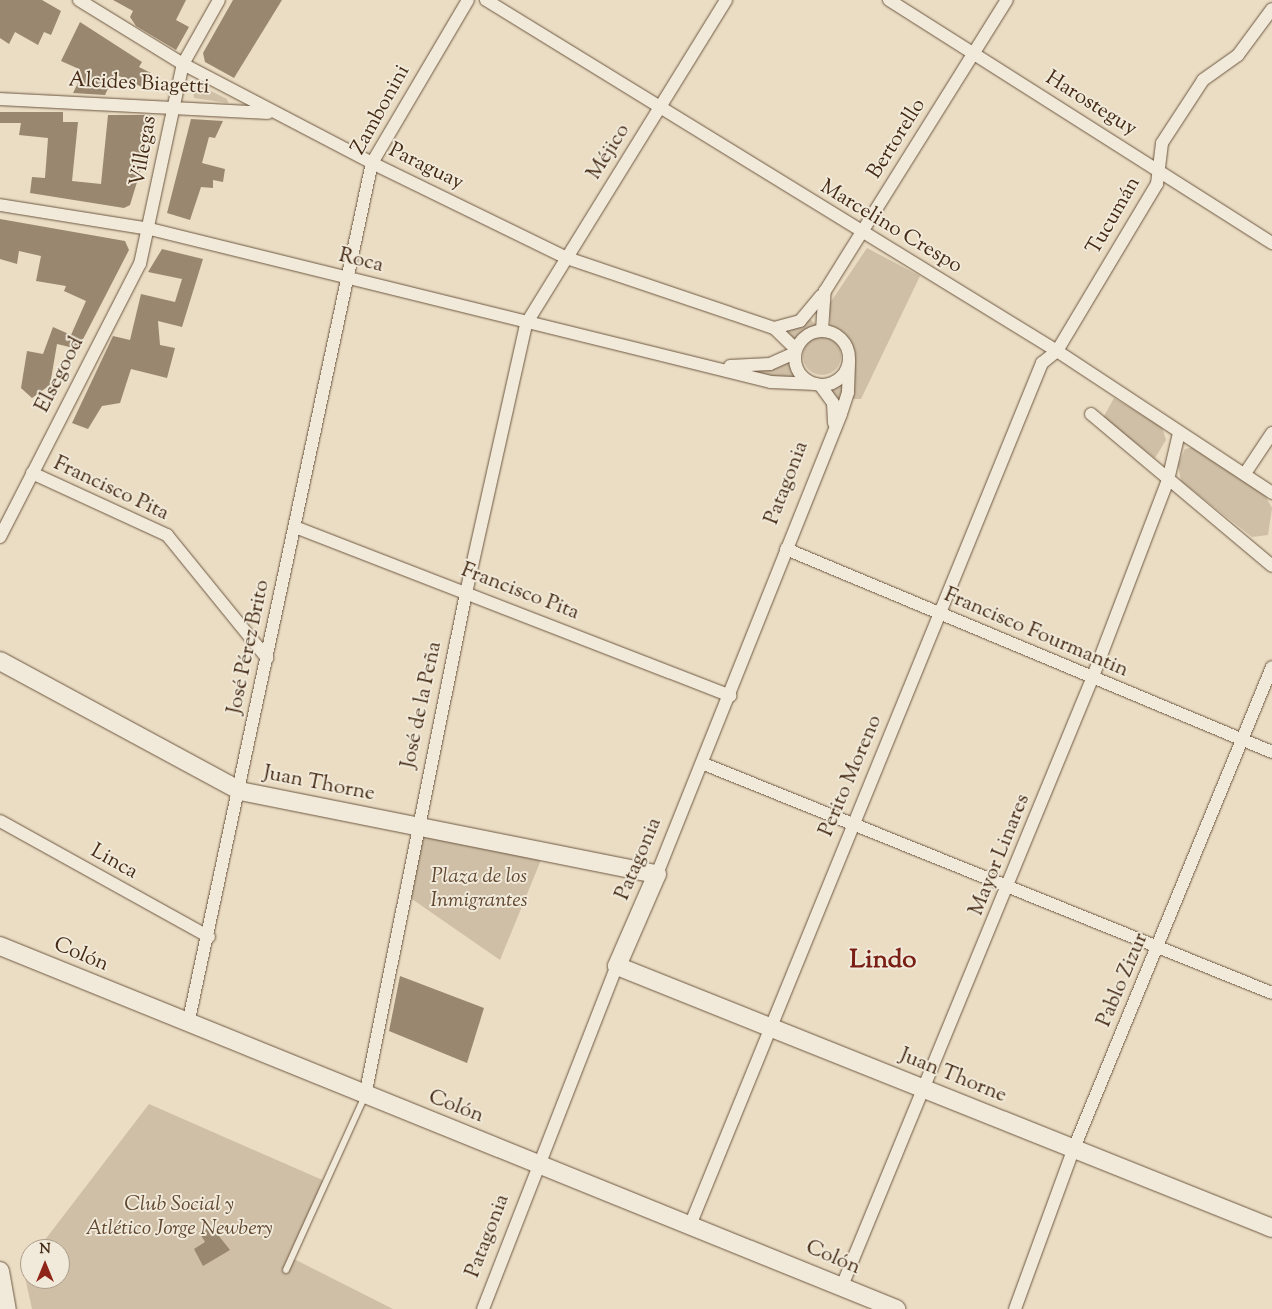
<!DOCTYPE html>
<html>
<head>
<meta charset="utf-8">
<style>
  body { margin:0 }
  #map { position:relative; width:1272px; height:1309px; overflow:hidden; background:#eaddc4; font-family:"Sorts Mill Goudy",serif }
  div>[style] { position:absolute }
  .green>* { inset:0; background:#cebfa6 }
  .round { border-radius:50% }
  .building>* { inset:0; background:#9a8770 }
  .roads { filter:drop-shadow(0 0 1px #6e5740) drop-shadow(0 0 1px #6e5740) }
  .lane>* { height:6px; margin:-3px; padding:0 3px; transform-origin:3px; border-radius:3px; background:#f1e9d9 }
  .street>* { height:12px; margin:-6px; padding:0 6px; transform-origin:6px; border-radius:6px; background:#f1e9d9 }
  .street>.ring { margin:-6px; padding:0; box-sizing:content-box; background:none; border:12px solid #f1e9d9; border-radius:50% }
  .secondary>* { height:18px; margin:-9px; padding:0 9px; transform-origin:9px; border-radius:9px; background:#f1e9d9 }
  span { translate:-50% -50%; white-space:nowrap; text-align:center; line-height:1.15; -webkit-text-stroke:4px #f1e9d9; paint-order:stroke }
  .street-label { font-size:21px; color:#442a14 }
  .park-label { font-size:21px; color:#604831; font-style:italic }
  .district-label { font-size:26px; color:#7a1f14; font-weight:700 }
  .north { position:absolute; left:20px; top:1239px; width:50px; height:50px; box-sizing:border-box; background:#f1e9d9; border:1px solid #ac9d8a; border-radius:50%; rotate:0deg; font-size:14px; font-weight:700; line-height:20px; text-align:center; color:#442a14 }
  .north::after { content:''; display:block; margin:auto; width:18px; height:22px; background:#8f2418; clip-path:polygon(50% 0,100% 100%,50% 72%,0 100%) }
</style>
</head>
<body>
<div id="map">
  <div class="green">
    <div style="clip-path:polygon(201px 86px,227px 99px,228px 103px,194px 98px,193px 89px)"></div>
    <div style="clip-path:polygon(867px 248px,920px 276px,861px 399px,853px 399px,852px 348px,843px 333px,831px 327px,828px 306px)"></div>
    <div style="clip-path:polygon(810px 319px,818px 327px,794px 341px,784px 331px)"></div>
    <div class="round" style="left:803px;top:337px;width:38px;height:38px"></div>
    <div style="clip-path:polygon(791px 359px,794px 372px,803px 381px,744px 371px)"></div>
    <div style="clip-path:polygon(843px 380px,844px 392px,840px 406px,828px 387px)"></div>
    <div style="clip-path:polygon(1114px 398px,1162px 427px,1166px 440px,1155px 458px,1103px 418px)"></div>
    <div style="clip-path:polygon(1194px 447px,1263px 492px,1272px 508px,1268px 535px,1252px 537px,1181px 481px,1178px 465px,1185px 449px)"></div>
    <div style="clip-path:polygon(423px 836px,543px 855px,500px 960px,409px 897px)"></div>
    <div style="clip-path:polygon(149px 1104px,327px 1182px,292px 1258px,393px 1309px,32px 1309px,23px 1268px,30px 1259px,30px 1279px,60px 1279px,60px 1249px,38px 1249px)"></div>
  </div>
  <div class="building">
    <div style="clip-path:polygon(0 0,42px 0,61px 11px,51px 35px,44px 32px,38px 45px,15px 32px,9px 44px,0 38px)"></div>
    <div style="clip-path:polygon(113px 0,186px 0,176px 20px,189px 27px,176px 50px,136px 26px,130px 17px,133px 11px)"></div>
    <div style="clip-path:polygon(233px 0,282px 0,234px 78px,205px 62px,203px 53px)"></div>
    <div style="clip-path:polygon(80px 22px,142px 62px,139px 67px,151px 73px,144px 88px,115px 74px,105px 95px,73px 93px,82px 75px,79px 69px,61px 61px)"></div>
    <div style="clip-path:polygon(0 112px,63px 112px,63px 122px,78px 122px,72px 181px,101px 184px,108px 115px,150px 115px,155px 123px,130px 205px,124px 208px,30px 193px,32px 177px,45px 178px,48px 138px,19px 135px,21px 123px,0 123px)"></div>
    <div style="clip-path:polygon(191px 119px,223px 121px,215px 138px,209px 137px,202px 163px,225px 169px,223px 182px,213px 180px,213px 188px,201px 187px,190px 220px,167px 213px)"></div>
    <div style="clip-path:polygon(0 219px,125px 241px,129px 250px,78px 349px,57px 344px,50px 385px,32px 398px,21px 388px,27px 351px,43px 354px,53px 327px,71px 335px,86px 301px,64px 291px,66px 286px,36px 281px,41px 256px,19px 251px,17px 264px,0 259px)"></div>
    <div style="clip-path:polygon(162px 249px,203px 259px,182px 327px,158px 321px,160px 345px,175px 348px,167px 378px,131px 369px,120px 403px,102px 406px,88px 429px,72px 423px,113px 336px,130px 340px,141px 294px,175px 302px,182px 279px,148px 272px)"></div>
    <div style="clip-path:polygon(400px 976px,484px 1008px,467px 1063px,389px 1031px)"></div>
    <div style="clip-path:polygon(211px 1226px,230px 1250px,203px 1266px,194px 1249px,205px 1242px,199px 1232px)"></div>
  </div>
  <div class="roads">
    <div class="lane">
      <div style="left:286px;top:1270px;width:191px;rotate:-65.6deg"></div>
    </div>
    <div class="street">
      <div style="left:79px;top:0;width:122px;rotate:31.6deg"></div>
      <div style="left:183px;top:64px;width:213px;rotate:27.6deg"></div>
      <div style="left:372px;top:163px;width:217px;rotate:26deg"></div>
      <div style="left:567px;top:258px;width:219px;rotate:18.7deg"></div>
      <div style="left:774px;top:328px;width:30px;rotate:44deg"></div>
      <div style="left:486px;top:0;width:670px;rotate:31.58deg"></div>
      <div style="left:1057px;top:351px;width:258px;rotate:33.4deg"></div>
      <div style="left:889px;top:0;width:454px;rotate:32.4deg"></div>
      <div style="left:0;top:99px;width:268px;rotate:3deg"></div>
      <div style="left:0;top:205px;width:152px;rotate:9.1deg"></div>
      <div style="left:150px;top:229px;width:640px;rotate:13.84deg"></div>
      <div style="left:771px;top:382px;width:45px;rotate:2.5deg"></div>
      <div style="left:774px;top:328px;width:27px;rotate:-15deg"></div>
      <div style="left:800px;top:321px;width:33px;rotate:-50deg"></div>
      <div style="left:822px;top:330px;width:39px;rotate:-86deg"></div>
      <div style="left:825px;top:291px;width:343px;rotate:-58deg"></div>
      <div class="ring" style="left:795px;top:331px;width:42px;height:42px"></div>
      <div style="left:730px;top:366px;width:40px;rotate:-2.9deg"></div>
      <div style="left:770px;top:364px;width:27px;rotate:-24deg"></div>
      <div style="left:820px;top:385px;width:22px;rotate:54deg"></div>
      <div style="left:833px;top:403px;width:20px;rotate:87deg"></div>
      <div style="left:1091px;top:414px;width:236px;rotate:40deg"></div>
      <div style="left:1246px;top:472px;width:47px;rotate:-56.3deg"></div>
      <div style="left:32px;top:473px;width:149px;rotate:24.7deg"></div>
      <div style="left:167px;top:535px;width:159px;rotate:50.9deg"></div>
      <div style="left:295px;top:527px;width:467px;rotate:21.2deg"></div>
      <div style="left:0;top:537px;width:307px;rotate:-62.9deg"></div>
      <div style="left:140px;top:264px;width:205px;rotate:-77.9deg"></div>
      <div style="left:183px;top:64px;width:73px;rotate:-60.6deg"></div>
      <div style="left:786px;top:549px;width:527px;rotate:22.67deg"></div>
      <div style="left:704px;top:764px;width:612px;rotate:21.96deg"></div>
      <div style="left:0;top:821px;width:239px;rotate:29deg"></div>
      <div style="left:657px;top:874px;width:495px;rotate:-68.2deg"></div>
      <div style="left:841px;top:414px;width:23px;rotate:-72deg"></div>
      <div style="left:848px;top:392px;width:32px;rotate:-88deg"></div>
      <div style="left:188px;top:1024px;width:880px;rotate:-77.94deg"></div>
      <div style="left:372px;top:163px;width:189px;rotate:-59.5deg"></div>
      <div style="left:365px;top:1096px;width:513px;rotate:-78.65deg"></div>
      <div style="left:466px;top:593px;width:276px;rotate:-77.4deg"></div>
      <div style="left:526px;top:324px;width:381px;rotate:-58.3deg"></div>
      <div style="left:691px;top:1223px;width:929px;rotate:-67.8deg"></div>
      <div style="left:1042px;top:363px;width:19px;rotate:-39deg"></div>
      <div style="left:1057px;top:351px;width:195px;rotate:-59.1deg"></div>
      <div style="left:1157px;top:184px;width:41px;rotate:-83deg"></div>
      <div style="left:1162px;top:143px;width:75px;rotate:-56.9deg"></div>
      <div style="left:1203px;top:80px;width:43px;rotate:-35.5deg"></div>
      <div style="left:1238px;top:55px;width:57px;rotate:-53.5deg"></div>
      <div style="left:842px;top:1286px;width:656px;rotate:-67.62deg"></div>
      <div style="left:1092px;top:679px;width:213px;rotate:-69.1deg"></div>
      <div style="left:1168px;top:480px;width:48px;rotate:-76.8deg"></div>
      <div style="left:483px;top:1309px;width:368px;rotate:-68.7deg"></div>
      <div style="left:1015px;top:1309px;width:171px;rotate:-69.9deg"></div>
      <div style="left:1074px;top:1148px;width:520px;rotate:-67.63deg"></div>
    </div>
    <div class="secondary">
      <div style="left:0;top:661px;width:273px;rotate:28.4deg"></div>
      <div style="left:240px;top:791px;width:425px;rotate:11.3deg"></div>
      <div style="left:657px;top:874px;width:100px;rotate:113.5deg"></div>
      <div style="left:617px;top:966px;width:705px;rotate:21.8deg"></div>
      <div style="left:0;top:946px;width:967px;rotate:22.05deg"></div>
      <div style="left:0;top:1271px;width:39px;rotate:80deg"></div>
    </div>
  </div>
  <div class="street-label">
    <span style="left:139px;top:84px;rotate:3deg">Alcides Biagetti</span>
    <span style="left:1091px;top:104px;rotate:32deg">Harosteguy</span>
    <span style="left:381px;top:110px;rotate:-61deg">Zambonini</span>
    <span style="left:897px;top:139px;rotate:-58deg">Bertorello</span>
    <span style="left:144px;top:151px;rotate:-80deg">Villegas</span>
    <span style="left:609px;top:152px;rotate:-58deg">Méjico</span>
    <span style="left:426px;top:167px;rotate:26deg">Paraguay</span>
    <span style="left:1114px;top:216px;rotate:-60deg">Tucumán</span>
    <span style="left:891px;top:227px;rotate:31deg">Marcelino Crespo</span>
    <span style="left:361px;top:261px;rotate:14deg">Roca</span>
    <span style="left:60px;top:375px;rotate:-63deg">Elsegood</span>
    <span style="left:787px;top:483px;rotate:-69deg">Patagonia</span>
    <span style="left:111px;top:489px;rotate:25deg">Francisco Pita</span>
    <span style="left:520px;top:592px;rotate:21deg">Francisco Pita</span>
    <span style="left:1036px;top:633px;rotate:23deg">Francisco Fourmantin</span>
    <span style="left:249px;top:647px;rotate:-78deg">José Pérez Brito</span>
    <span style="left:422px;top:705px;rotate:-78deg">José de la Peña</span>
    <span style="left:851px;top:776px;rotate:-67deg">Perito Moreno</span>
    <span style="left:319px;top:784px;rotate:11deg">Juan Thorne</span>
    <span style="left:1000px;top:855px;rotate:-68deg">Mayor Linares</span>
    <span style="left:639px;top:859px;rotate:-67deg">Patagonia</span>
    <span style="left:114px;top:862px;rotate:29deg">Linca</span>
    <span style="left:81px;top:955px;rotate:23deg">Colón</span>
    <span style="left:1123px;top:980px;rotate:-67deg">Pablo Zizur</span>
    <span style="left:953px;top:1076px;rotate:22deg">Juan Thorne</span>
    <span style="left:456px;top:1107px;rotate:21deg">Colón</span>
    <span style="left:488px;top:1236px;rotate:-69deg">Patagonia</span>
    <span style="left:833px;top:1258px;rotate:23deg">Colón</span>
  </div>
  <div class="park-label">
    <span style="left:479px;top:889px">Plaza de los<br>Inmigrantes</span>
    <span style="left:179px;top:1217px">Club Social y<br>Atlético Jorge Newbery</span>
  </div>
  <div class="district-label">
    <span style="left:883px;top:961px">Lindo</span>
  </div>
  <div class="north">N</div>
</div>
</body>
</html>
